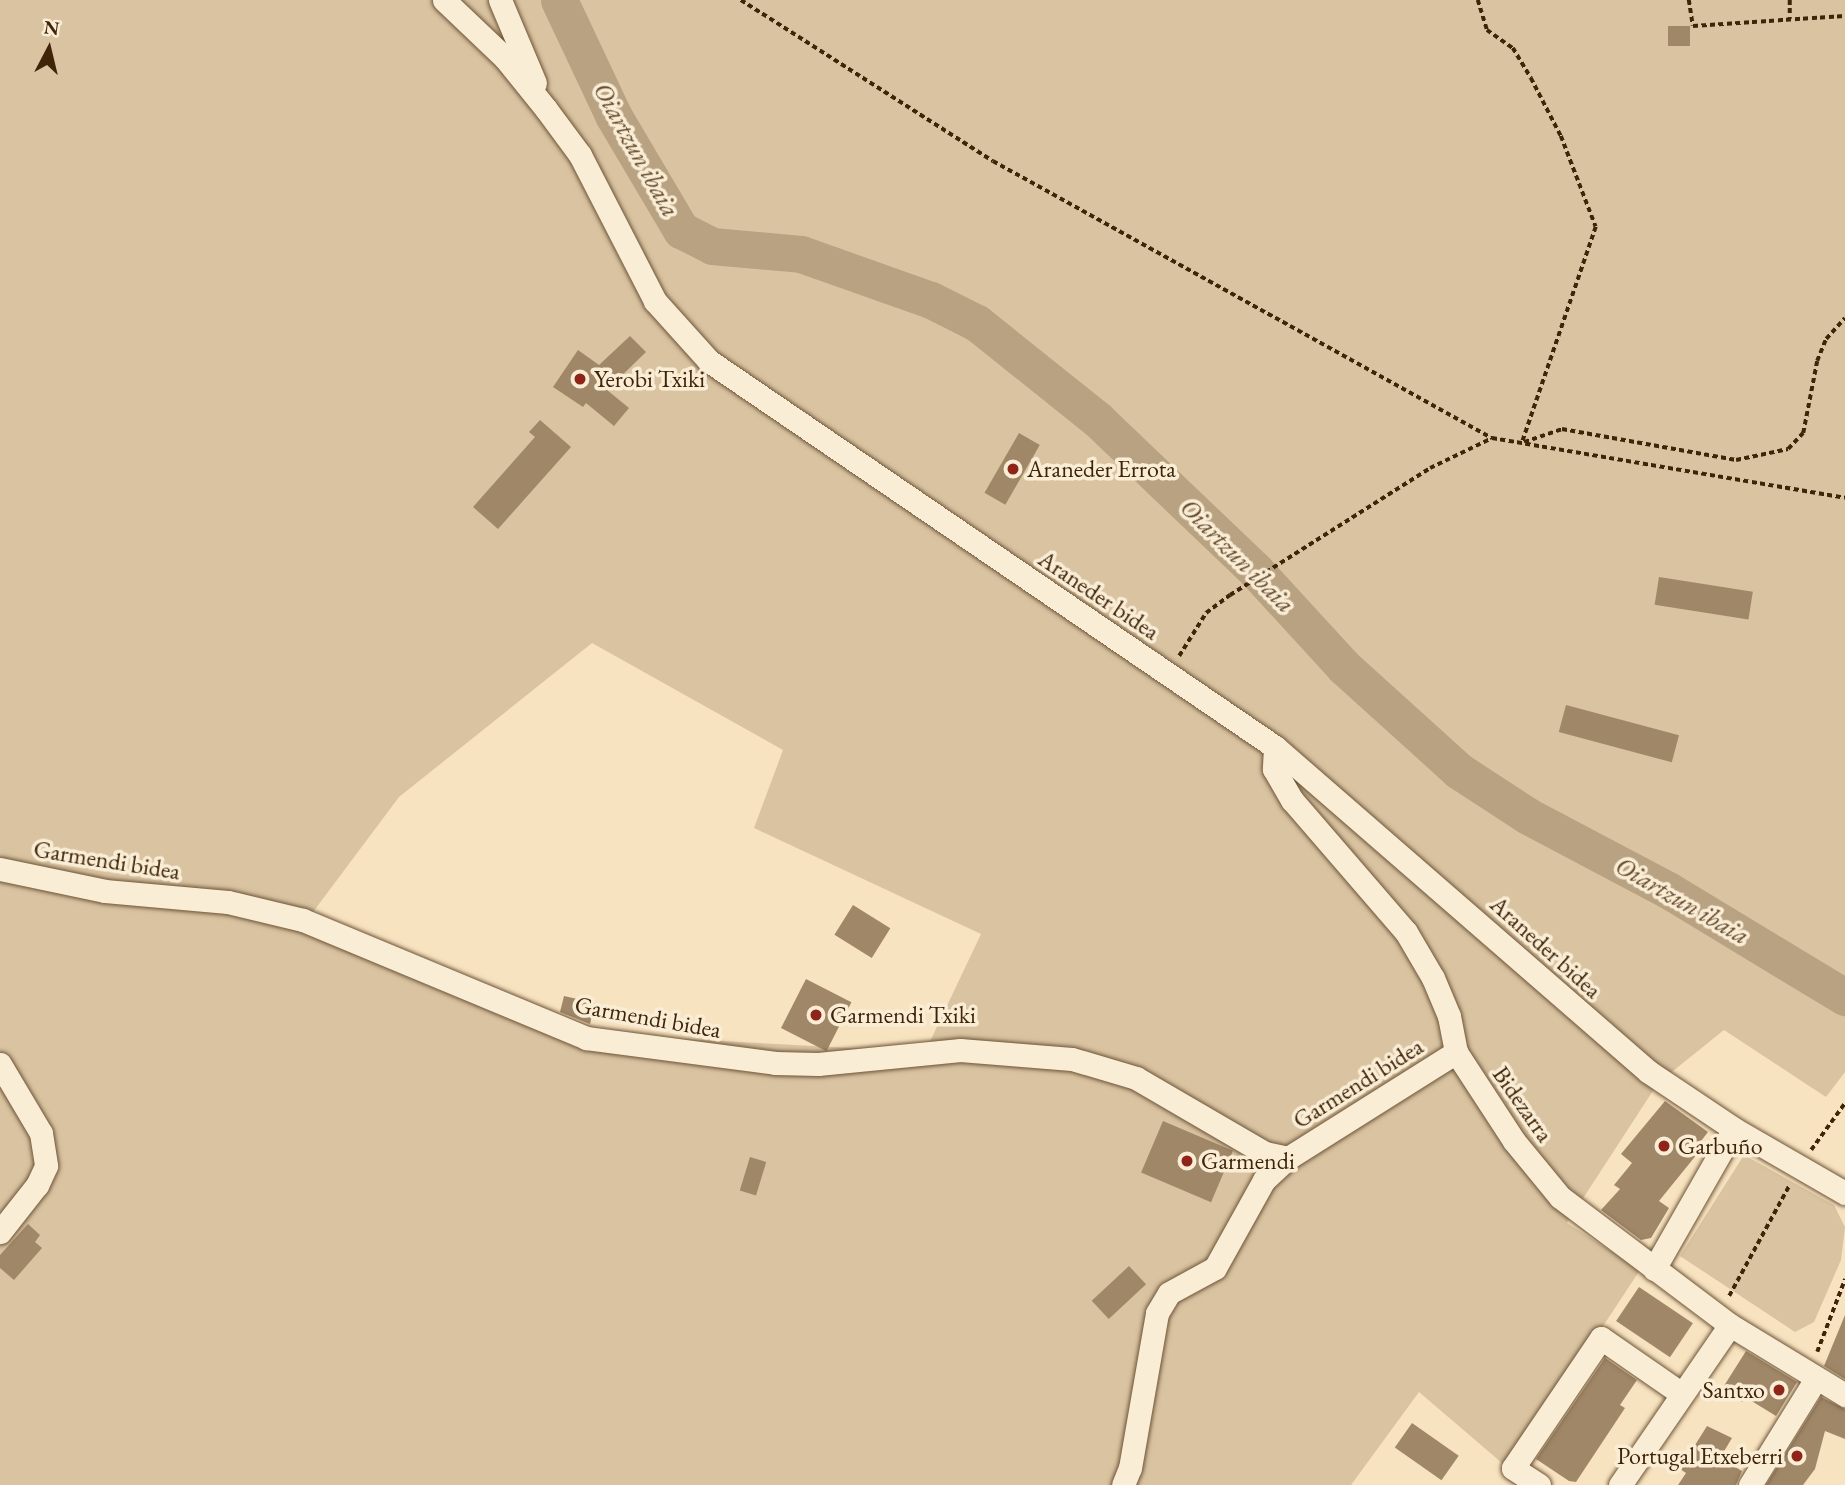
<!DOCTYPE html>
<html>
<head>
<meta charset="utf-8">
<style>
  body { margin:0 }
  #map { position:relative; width:1845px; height:1485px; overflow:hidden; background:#f8e3c0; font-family:"EB Garamond",serif }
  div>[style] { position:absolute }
  .green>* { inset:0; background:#d9c3a1 }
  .river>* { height:37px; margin:-18.5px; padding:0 18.5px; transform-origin:18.5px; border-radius:18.5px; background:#b9a282 }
  .building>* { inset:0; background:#9f8768; transform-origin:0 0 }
  .path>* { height:3.5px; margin-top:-1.75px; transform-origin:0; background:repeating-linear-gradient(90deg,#3f2409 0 5px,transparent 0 8.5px) }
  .roads { filter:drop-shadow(0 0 2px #6d5437) drop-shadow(0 0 2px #6d5437) }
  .minor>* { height:23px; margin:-11.5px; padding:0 11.5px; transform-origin:11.5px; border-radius:11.5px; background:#faedd6 }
  .dots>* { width:19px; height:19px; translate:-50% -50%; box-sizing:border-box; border:4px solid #faedd6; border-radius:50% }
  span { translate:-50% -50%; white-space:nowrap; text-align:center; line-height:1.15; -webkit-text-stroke:7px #faedd6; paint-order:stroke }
  .poi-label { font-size:24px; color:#3f2409 }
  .left { translate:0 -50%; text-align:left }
  .right { translate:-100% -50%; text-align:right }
  .street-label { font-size:24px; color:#3f2409 }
  .water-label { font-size:26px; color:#644a2d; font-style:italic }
  .north { position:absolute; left:14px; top:14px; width:70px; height:70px; -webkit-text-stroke:5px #faedd6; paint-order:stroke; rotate:7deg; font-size:19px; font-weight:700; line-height:28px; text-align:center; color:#3f2409 }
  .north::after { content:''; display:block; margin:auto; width:24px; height:32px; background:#3f2409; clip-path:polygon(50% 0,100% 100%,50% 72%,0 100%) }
</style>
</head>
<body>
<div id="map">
  <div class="green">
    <div style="clip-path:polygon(evenodd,0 0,1845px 0,1845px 1072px,1826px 1097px,1724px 1030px,1658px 1083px,1567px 1223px,1640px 1270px,1509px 1469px,1419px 1392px,1351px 1485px,0 1485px,0 0,592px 643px,783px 750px,754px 828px,981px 934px,925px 1052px,591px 1034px,313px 912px,399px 797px,592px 643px)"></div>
    <div style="clip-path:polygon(1744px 1155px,1834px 1205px,1845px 1227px,1841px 1260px,1814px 1322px,1795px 1332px,1680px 1256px)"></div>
  </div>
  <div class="river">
    <div style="left:559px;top:0;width:127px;rotate:64.8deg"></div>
    <div style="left:613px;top:115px;width:134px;rotate:59.4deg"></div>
    <div style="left:681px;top:230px;width:35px;rotate:27deg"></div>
    <div style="left:712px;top:246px;width:89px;rotate:5.1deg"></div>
    <div style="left:801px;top:254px;width:138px;rotate:19.5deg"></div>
    <div style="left:931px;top:300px;width:51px;rotate:26.6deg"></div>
    <div style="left:977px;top:323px;width:154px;rotate:38.7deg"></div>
    <div style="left:1097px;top:419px;width:220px;rotate:43.7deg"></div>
    <div style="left:1256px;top:571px;width:130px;rotate:47.5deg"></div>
    <div style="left:1344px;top:667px;width:155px;rotate:42.1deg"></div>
    <div style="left:1459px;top:771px;width:82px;rotate:33.1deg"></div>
    <div style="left:1528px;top:816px;width:158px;rotate:27.9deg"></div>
    <div style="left:1668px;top:890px;width:207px;rotate:31.2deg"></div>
  </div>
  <div class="building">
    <div style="left:1690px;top:26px;width:20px;height:22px;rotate:90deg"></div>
    <div style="clip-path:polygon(630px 336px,646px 352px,607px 390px,629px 408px,614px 426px,586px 403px,583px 407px,553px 387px,578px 350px,599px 365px)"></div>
    <div style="clip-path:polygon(540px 420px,571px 447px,498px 529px,473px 507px,535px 437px,529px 432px)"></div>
    <div style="left:1019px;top:433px;width:24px;height:69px;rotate:30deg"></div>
    <div style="left:1659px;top:577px;width:95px;height:28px;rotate:9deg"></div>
    <div style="left:1566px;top:705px;width:117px;height:28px;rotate:15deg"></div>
    <div style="left:853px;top:905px;width:44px;height:35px;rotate:32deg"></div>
    <div style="left:806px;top:979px;width:51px;height:55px;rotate:27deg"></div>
    <div style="clip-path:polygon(564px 996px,595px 1003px,590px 1024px,560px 1012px)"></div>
    <div style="clip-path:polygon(1665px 1101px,1708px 1132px,1698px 1145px,1702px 1148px,1659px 1201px,1669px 1208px,1651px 1238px,1641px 1240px,1601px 1210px,1620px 1189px,1614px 1185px,1632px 1163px,1621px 1154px)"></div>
    <div style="left:1163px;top:1121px;width:76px;height:56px;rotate:23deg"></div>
    <div style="left:750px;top:1157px;width:17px;height:35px;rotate:17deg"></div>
    <div style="clip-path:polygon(28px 1224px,40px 1235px,35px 1242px,42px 1248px,14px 1280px,0 1268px,0 1255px)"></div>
    <div style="left:1129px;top:1266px;width:25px;height:51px;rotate:47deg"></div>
    <div style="left:1639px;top:1287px;width:65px;height:41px;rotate:34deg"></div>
    <div style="clip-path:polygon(1845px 1315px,1845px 1379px,1824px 1366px)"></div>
    <div style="clip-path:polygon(1746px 1351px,1797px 1382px,1776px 1416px,1745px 1397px,1742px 1402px,1722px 1389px)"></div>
    <div style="clip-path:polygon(1605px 1358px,1637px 1380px,1620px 1405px,1625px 1408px,1576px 1482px,1569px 1481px,1536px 1459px)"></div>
    <div style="clip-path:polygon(1821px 1397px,1845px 1409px,1845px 1439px,1825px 1431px,1815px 1469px,1803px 1485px,1766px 1485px)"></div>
    <div style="left:1412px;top:1423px;width:57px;height:30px;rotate:35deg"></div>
    <div style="clip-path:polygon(1707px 1426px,1732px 1438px,1720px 1458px,1742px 1471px,1736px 1485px,1678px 1485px,1686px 1473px,1680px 1469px)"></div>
  </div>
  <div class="path">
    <div style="left:741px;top:0;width:299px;rotate:32.6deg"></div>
    <div style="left:993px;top:161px;width:571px;rotate:29.04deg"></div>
    <div style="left:1492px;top:438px;width:358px;rotate:9.6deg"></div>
    <div style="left:1478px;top:0;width:31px;rotate:73deg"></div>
    <div style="left:1487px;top:30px;width:32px;rotate:35deg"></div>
    <div style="left:1513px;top:48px;width:35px;rotate:59deg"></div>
    <div style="left:1531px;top:78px;width:65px;rotate:62.7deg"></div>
    <div style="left:1561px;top:136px;width:97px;rotate:69deg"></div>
    <div style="left:1596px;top:227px;width:228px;rotate:108.9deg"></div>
    <div style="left:1689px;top:0;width:26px;rotate:81deg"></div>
    <div style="left:1693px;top:26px;width:152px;rotate:-3.8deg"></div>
    <div style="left:1790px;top:0;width:19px;rotate:90deg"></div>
    <div style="left:1524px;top:442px;width:40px;rotate:-18.9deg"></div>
    <div style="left:1562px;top:429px;width:177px;rotate:10.1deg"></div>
    <div style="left:1736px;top:460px;width:53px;rotate:-11.9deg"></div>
    <div style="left:1788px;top:449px;width:22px;rotate:-47deg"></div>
    <div style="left:1803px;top:433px;width:73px;rotate:-79deg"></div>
    <div style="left:1817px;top:361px;width:24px;rotate:-68deg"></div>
    <div style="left:1826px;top:339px;width:28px;rotate:-48deg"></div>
    <div style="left:1179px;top:656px;width:51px;rotate:-57.9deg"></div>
    <div style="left:1206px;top:613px;width:30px;rotate:-37deg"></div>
    <div style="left:1230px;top:595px;width:237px;rotate:-32.4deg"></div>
    <div style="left:1430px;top:468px;width:69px;rotate:-25.8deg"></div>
    <div style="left:1811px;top:1150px;width:58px;rotate:-54.1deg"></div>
    <div style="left:1729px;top:1296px;width:125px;rotate:-61.4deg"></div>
    <div style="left:1817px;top:1352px;width:78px;rotate:-69deg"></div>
  </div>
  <div class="roads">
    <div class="minor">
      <div style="left:444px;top:0;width:84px;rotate:43.6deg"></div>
      <div style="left:505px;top:58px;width:65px;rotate:51.2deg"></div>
      <div style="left:546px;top:109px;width:57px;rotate:53.5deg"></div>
      <div style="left:580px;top:155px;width:164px;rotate:62.8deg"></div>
      <div style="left:655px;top:301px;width:81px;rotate:48deg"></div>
      <div style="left:709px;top:361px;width:685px;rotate:34.29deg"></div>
      <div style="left:1275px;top:747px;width:495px;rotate:41deg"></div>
      <div style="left:1649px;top:1072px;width:102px;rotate:33.8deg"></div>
      <div style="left:1734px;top:1129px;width:128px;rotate:30deg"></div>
      <div style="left:500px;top:0;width:90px;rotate:67.1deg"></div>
      <div style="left:1275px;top:747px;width:22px;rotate:93deg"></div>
      <div style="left:1274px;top:769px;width:36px;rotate:60deg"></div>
      <div style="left:1292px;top:800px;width:174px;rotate:49.2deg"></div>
      <div style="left:1406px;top:932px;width:53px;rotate:59.6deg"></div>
      <div style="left:1433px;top:978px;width:41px;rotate:67.2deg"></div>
      <div style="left:1449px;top:1016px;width:37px;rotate:79deg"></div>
      <div style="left:1456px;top:1052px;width:106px;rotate:56.9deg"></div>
      <div style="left:1514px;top:1141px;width:72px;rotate:50.6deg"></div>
      <div style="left:1560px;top:1197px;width:213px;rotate:37deg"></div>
      <div style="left:1730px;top:1325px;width:135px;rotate:31.3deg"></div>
      <div style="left:0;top:869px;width:107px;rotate:11.8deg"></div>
      <div style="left:105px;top:891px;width:123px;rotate:5.1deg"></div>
      <div style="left:228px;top:902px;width:77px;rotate:13.5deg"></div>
      <div style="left:303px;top:920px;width:307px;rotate:22.6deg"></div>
      <div style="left:586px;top:1038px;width:191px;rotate:7.5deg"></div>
      <div style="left:775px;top:1063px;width:43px;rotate:1.3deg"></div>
      <div style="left:818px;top:1064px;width:143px;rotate:-5.6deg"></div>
      <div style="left:960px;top:1050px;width:112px;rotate:4.6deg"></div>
      <div style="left:1072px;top:1059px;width:67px;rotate:16.5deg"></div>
      <div style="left:1136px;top:1078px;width:149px;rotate:30.2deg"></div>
      <div style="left:1265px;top:1153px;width:24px;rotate:12deg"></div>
      <div style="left:1288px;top:1158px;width:199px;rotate:-32.2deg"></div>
      <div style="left:0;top:1064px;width:80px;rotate:59.3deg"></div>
      <div style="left:41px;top:1133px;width:33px;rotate:81deg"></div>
      <div style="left:46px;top:1166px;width:21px;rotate:115deg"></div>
      <div style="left:37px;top:1185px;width:60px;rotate:128.2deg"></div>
      <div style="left:1654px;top:1269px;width:161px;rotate:-60.3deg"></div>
      <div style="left:1123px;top:1485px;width:18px;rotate:-68deg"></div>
      <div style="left:1130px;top:1468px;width:157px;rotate:-80.1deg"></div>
      <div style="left:1157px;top:1313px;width:23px;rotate:-59deg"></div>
      <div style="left:1169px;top:1293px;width:52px;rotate:-28.5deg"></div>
      <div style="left:1215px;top:1268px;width:101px;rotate:-60.9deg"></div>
      <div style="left:1264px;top:1180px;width:33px;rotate:-43deg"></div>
      <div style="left:1539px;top:1485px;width:31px;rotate:-147deg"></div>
      <div style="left:1513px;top:1468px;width:157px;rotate:-55.9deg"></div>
      <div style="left:1601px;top:1338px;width:98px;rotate:34.7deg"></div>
      <div style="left:1620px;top:1485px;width:194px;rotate:-55.5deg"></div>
      <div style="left:1750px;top:1485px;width:123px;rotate:-58.2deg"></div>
    </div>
  </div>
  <div class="dots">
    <div style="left:580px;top:379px;background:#8f2418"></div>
    <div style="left:1013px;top:469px;background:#8f2418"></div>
    <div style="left:816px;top:1015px;background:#8f2418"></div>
    <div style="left:1664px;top:1146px;background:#8f2418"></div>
    <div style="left:1187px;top:1161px;background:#8f2418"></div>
    <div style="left:1779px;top:1390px;background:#8f2418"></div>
    <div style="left:1797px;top:1456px;background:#8f2418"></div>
  </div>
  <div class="poi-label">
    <span class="left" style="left:594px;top:379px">Yerobi Txiki</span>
    <span class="left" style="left:1027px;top:469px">Araneder Errota</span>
    <span class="left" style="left:830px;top:1015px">Garmendi Txiki</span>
    <span class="left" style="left:1678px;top:1146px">Garbuño</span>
    <span class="left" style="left:1201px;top:1161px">Garmendi</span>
    <span class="right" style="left:1765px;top:1390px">Santxo</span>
    <span class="right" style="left:1783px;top:1456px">Portugal Etxeberri</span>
  </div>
  <div class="street-label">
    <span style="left:1099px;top:595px;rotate:34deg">Araneder bidea</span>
    <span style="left:107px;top:860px;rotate:9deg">Garmendi bidea</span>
    <span style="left:1546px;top:947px;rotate:42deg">Araneder bidea</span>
    <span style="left:648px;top:1017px;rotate:10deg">Garmendi bidea</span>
    <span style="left:1358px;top:1083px;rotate:-32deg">Garmendi bidea</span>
    <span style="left:1523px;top:1104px;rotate:55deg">Bidezarra</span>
  </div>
  <div class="water-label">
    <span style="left:636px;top:150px;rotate:61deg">Oiartzun ibaia</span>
    <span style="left:1237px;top:556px;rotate:45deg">Oiartzun ibaia</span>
    <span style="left:1682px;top:901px;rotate:30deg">Oiartzun ibaia</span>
  </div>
  <div class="north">N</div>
</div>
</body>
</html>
